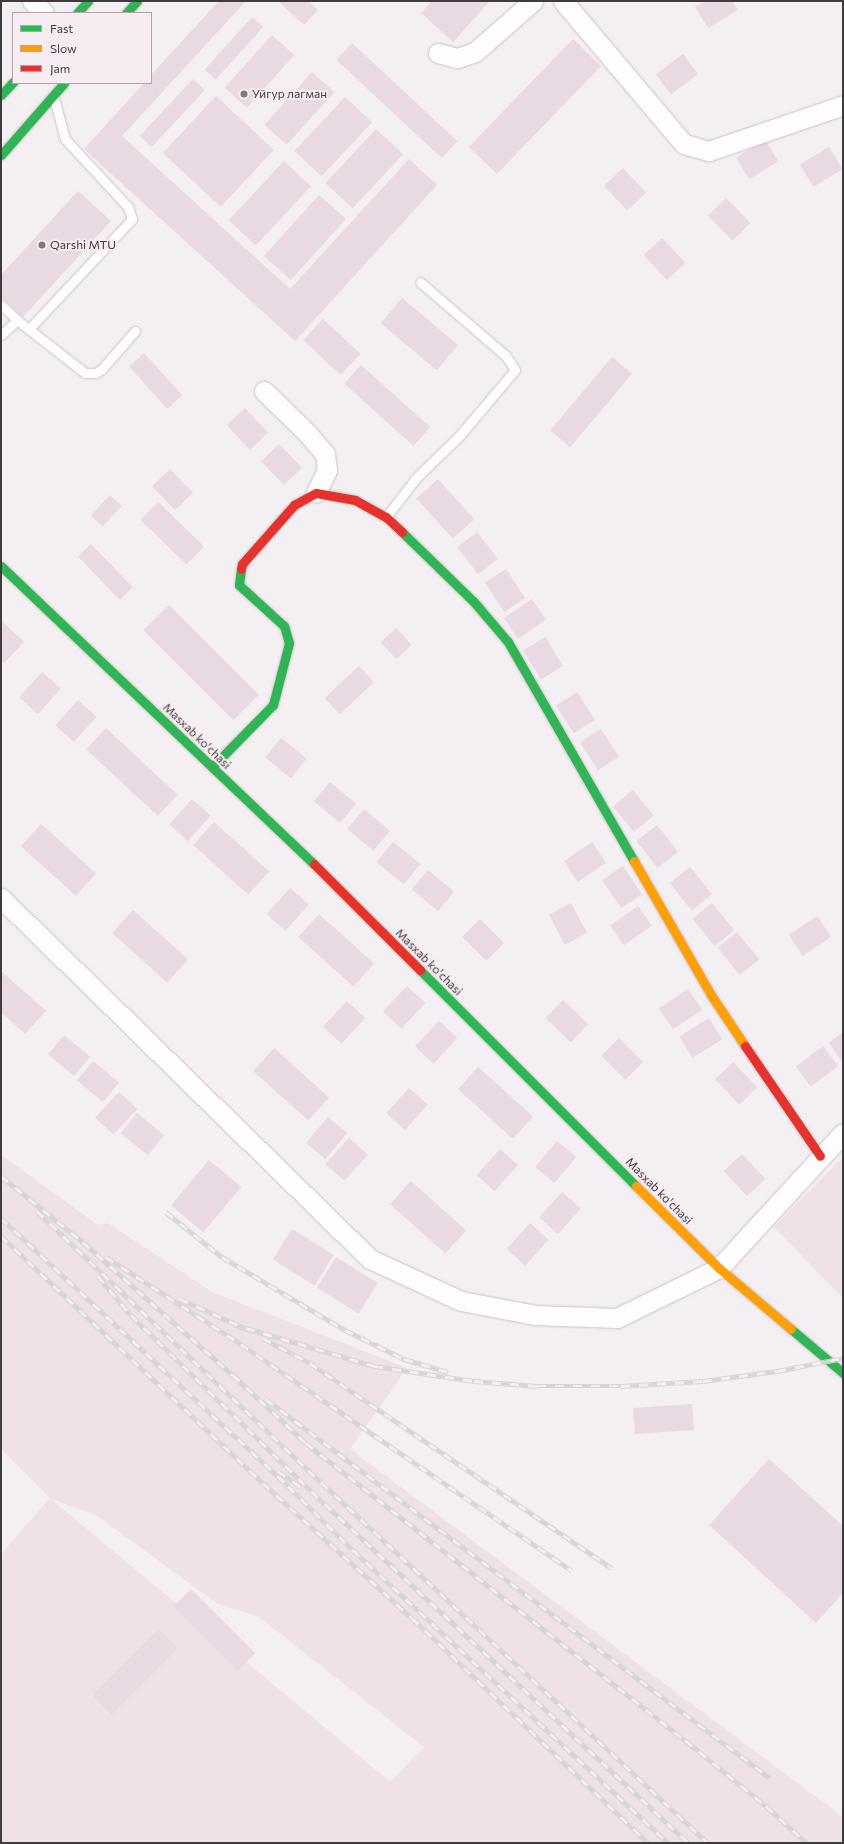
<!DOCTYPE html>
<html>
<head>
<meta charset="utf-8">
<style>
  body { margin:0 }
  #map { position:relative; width:844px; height:1844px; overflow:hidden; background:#f4eff2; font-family:Commissioner,sans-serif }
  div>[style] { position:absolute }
  .built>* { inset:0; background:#eee1e8 }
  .building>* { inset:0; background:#e8d9e2; transform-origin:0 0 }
  .roads { filter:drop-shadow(0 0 1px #c8c4c7) drop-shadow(0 0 1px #c8c4c7) }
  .lane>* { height:9px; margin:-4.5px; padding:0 4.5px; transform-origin:4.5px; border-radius:4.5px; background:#fdfdfd }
  .street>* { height:19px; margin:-9.5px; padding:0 9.5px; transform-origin:9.5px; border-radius:9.5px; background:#fdfdfd }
  .fast>* { height:9px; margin:-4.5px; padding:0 4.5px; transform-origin:4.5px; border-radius:4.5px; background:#30b455 }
  .slow>* { height:9px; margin:-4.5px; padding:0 4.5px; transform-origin:4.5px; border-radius:4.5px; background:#ff9f0a }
  .jam>* { height:9px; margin:-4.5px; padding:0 4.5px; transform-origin:4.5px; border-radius:4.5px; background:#e5322d }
  .rail>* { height:4.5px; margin-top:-2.25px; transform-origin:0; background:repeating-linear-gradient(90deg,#f7ecf2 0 9px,#d6d5d5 0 18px); box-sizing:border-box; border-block:1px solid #d6d5d5 }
  .dots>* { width:11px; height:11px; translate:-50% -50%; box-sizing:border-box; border:2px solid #f7ecf2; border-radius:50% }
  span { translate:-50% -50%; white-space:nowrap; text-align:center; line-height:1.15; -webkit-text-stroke:4px #f7ecf2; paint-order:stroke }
  .poi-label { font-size:12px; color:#403b3d }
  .left { translate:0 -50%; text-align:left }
  .street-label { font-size:12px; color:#403b3d }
  .frame { position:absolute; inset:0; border:2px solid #403b3d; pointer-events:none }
  .legend { position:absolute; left:12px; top:12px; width:140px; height:72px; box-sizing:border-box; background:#f7ecf2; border:1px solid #aea5aa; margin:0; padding:5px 7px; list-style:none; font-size:12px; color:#403b3d }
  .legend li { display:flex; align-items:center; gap:8px; height:20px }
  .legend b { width:20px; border:1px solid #aea5aa }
</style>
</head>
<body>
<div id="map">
  <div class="built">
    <div style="clip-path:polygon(evenodd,1px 1155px,98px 1225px,108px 1223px,212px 1292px,407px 1368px,350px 1449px,843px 1817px,843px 1843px,1px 1843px,1px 1554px,50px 1498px,1px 1449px,1px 1155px,51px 1499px,96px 1515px,218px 1604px,259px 1617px,424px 1747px,390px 1782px,51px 1499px)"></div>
    <div style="clip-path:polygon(843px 1157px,843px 1298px,774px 1227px)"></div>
  </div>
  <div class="building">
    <div style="clip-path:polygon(219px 1px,246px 1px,122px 136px,290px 289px,409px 159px,437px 185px,295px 341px,84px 149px,144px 83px,151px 83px,151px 75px)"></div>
    <div style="clip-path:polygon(278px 1px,308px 1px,318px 10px,304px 25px)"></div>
    <div style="clip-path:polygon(432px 1px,490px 1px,453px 42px,421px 13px)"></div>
    <div style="clip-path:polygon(705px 1px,732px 1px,738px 10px,708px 28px,695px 7px)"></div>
    <div style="left:252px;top:17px;width:15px;height:71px;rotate:42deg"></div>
    <div style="left:272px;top:35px;width:30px;height:71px;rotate:42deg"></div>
    <div style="left:573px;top:39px;width:39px;height:150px;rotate:44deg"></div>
    <div style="left:352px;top:43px;width:144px;height:23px;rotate:43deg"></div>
    <div style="left:683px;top:54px;width:25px;height:34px;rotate:53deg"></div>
    <div style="left:312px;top:72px;width:30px;height:71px;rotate:42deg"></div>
    <div style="left:193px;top:79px;width:16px;height:78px;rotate:43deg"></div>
    <div style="left:216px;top:96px;width:79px;height:78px;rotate:43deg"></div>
    <div style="left:345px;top:97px;width:37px;height:74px;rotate:43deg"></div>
    <div style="left:376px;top:129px;width:37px;height:74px;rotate:43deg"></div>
    <div style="left:765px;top:140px;width:25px;height:34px;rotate:58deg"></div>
    <div style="left:829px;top:147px;width:26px;height:34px;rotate:59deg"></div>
    <div style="left:284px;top:161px;width:37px;height:81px;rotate:43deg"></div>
    <div style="left:623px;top:168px;width:34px;height:26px;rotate:47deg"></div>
    <div style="clip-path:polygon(78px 191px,111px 221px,23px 317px,1px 297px,1px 275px)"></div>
    <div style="left:319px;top:195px;width:36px;height:82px;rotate:42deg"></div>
    <div style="left:726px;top:198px;width:35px;height:25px;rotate:46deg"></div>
    <div style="left:662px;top:238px;width:34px;height:25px;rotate:47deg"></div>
    <div style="left:402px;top:298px;width:73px;height:33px;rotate:40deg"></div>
    <div style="left:323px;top:319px;width:51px;height:29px;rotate:43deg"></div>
    <div style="left:144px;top:353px;width:57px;height:20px;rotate:48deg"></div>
    <div style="left:612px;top:357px;width:26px;height:96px;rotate:40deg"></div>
    <div style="left:361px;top:365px;width:93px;height:25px;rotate:42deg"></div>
    <div style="left:245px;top:408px;width:34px;height:25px;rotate:47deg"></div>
    <div style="left:279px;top:444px;width:33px;height:25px;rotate:46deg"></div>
    <div style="left:170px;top:469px;width:33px;height:25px;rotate:46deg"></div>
    <div style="left:438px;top:479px;width:54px;height:29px;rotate:48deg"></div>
    <div style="left:110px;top:495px;width:16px;height:28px;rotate:43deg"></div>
    <div style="left:158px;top:502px;width:64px;height:25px;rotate:44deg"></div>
    <div style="left:477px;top:532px;width:34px;height:25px;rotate:52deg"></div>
    <div style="left:91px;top:544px;width:60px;height:18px;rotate:46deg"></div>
    <div style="left:506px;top:569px;width:35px;height:25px;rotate:57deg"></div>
    <div style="left:532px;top:599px;width:25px;height:34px;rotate:56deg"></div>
    <div style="left:169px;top:605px;width:127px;height:36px;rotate:45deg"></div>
    <div style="clip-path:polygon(1px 620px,24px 642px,4px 663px,1px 660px)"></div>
    <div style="left:396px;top:628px;width:23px;height:21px;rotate:47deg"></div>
    <div style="left:545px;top:637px;width:34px;height:26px;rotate:58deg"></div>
    <div style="left:359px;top:666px;width:22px;height:47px;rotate:47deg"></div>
    <div style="left:42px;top:672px;width:25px;height:34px;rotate:42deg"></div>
    <div style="left:577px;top:692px;width:33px;height:25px;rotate:57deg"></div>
    <div style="left:78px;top:700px;width:25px;height:34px;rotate:42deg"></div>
    <div style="left:106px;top:728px;width:98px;height:29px;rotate:43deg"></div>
    <div style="left:601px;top:729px;width:33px;height:25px;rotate:57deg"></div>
    <div style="left:281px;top:738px;width:33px;height:25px;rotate:39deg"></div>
    <div style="left:330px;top:782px;width:34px;height:25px;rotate:40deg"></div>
    <div style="left:633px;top:790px;width:33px;height:26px;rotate:51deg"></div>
    <div style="left:192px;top:799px;width:25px;height:34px;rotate:42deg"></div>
    <div style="left:364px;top:809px;width:34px;height:26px;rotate:40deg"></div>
    <div style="left:214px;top:822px;width:74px;height:31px;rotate:42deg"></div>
    <div style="left:41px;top:824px;width:74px;height:30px;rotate:42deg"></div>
    <div style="left:657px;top:825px;width:34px;height:26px;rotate:52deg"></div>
    <div style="left:393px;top:842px;width:35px;height:26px;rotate:39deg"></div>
    <div style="left:592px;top:842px;width:25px;height:34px;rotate:56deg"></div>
    <div style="left:623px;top:866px;width:34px;height:25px;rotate:56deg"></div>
    <div style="left:690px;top:867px;width:35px;height:26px;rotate:51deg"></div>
    <div style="left:428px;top:870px;width:34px;height:25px;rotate:40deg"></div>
    <div style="left:290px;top:888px;width:25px;height:35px;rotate:42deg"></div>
    <div style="left:571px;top:903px;width:34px;height:25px;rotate:62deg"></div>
    <div style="left:712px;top:903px;width:35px;height:25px;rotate:51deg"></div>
    <div style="left:638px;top:906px;width:24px;height:34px;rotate:55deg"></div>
    <div style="left:133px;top:910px;width:74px;height:31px;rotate:42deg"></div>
    <div style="left:319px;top:914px;width:74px;height:31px;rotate:42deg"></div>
    <div style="left:817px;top:916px;width:25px;height:34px;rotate:56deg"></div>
    <div style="left:480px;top:919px;width:34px;height:25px;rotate:45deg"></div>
    <div style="left:737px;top:932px;width:35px;height:25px;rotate:51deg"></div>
    <div style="clip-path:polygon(1px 971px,46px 1011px,25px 1034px,1px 1012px)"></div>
    <div style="left:407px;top:986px;width:25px;height:35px;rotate:43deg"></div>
    <div style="left:688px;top:989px;width:25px;height:35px;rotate:56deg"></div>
    <div style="left:563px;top:1000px;width:35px;height:25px;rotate:44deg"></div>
    <div style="left:347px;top:1001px;width:25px;height:35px;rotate:43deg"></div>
    <div style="left:709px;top:1018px;width:25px;height:35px;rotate:58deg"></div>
    <div style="left:439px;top:1021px;width:25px;height:35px;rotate:43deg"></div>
    <div style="clip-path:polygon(843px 1032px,843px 1063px,829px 1043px)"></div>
    <div style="left:64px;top:1035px;width:34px;height:25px;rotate:40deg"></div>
    <div style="left:619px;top:1038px;width:34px;height:25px;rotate:45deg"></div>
    <div style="left:823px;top:1046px;width:25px;height:34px;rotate:53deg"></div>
    <div style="left:274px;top:1048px;width:74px;height:31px;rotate:42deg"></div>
    <div style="left:93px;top:1061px;width:34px;height:25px;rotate:40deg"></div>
    <div style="left:733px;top:1062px;width:35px;height:25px;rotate:46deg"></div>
    <div style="left:478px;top:1067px;width:74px;height:30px;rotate:42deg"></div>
    <div style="left:409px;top:1088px;width:25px;height:34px;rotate:42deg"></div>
    <div style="left:119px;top:1092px;width:25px;height:35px;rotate:43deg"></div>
    <div style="left:137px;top:1113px;width:35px;height:26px;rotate:39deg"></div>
    <div style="left:328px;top:1117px;width:25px;height:34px;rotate:40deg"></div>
    <div style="left:349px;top:1138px;width:25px;height:35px;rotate:42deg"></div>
    <div style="left:557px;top:1141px;width:25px;height:34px;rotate:40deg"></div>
    <div style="left:500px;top:1149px;width:24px;height:35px;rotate:42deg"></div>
    <div style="left:742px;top:1154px;width:34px;height:25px;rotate:47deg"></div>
    <div style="left:209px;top:1160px;width:42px;height:59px;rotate:40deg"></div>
    <div style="left:411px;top:1181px;width:74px;height:31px;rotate:42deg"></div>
    <div style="left:562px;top:1192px;width:25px;height:34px;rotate:42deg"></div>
    <div style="left:530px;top:1223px;width:25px;height:35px;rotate:42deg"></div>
    <div style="left:292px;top:1229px;width:49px;height:36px;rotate:32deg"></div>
    <div style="left:336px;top:1257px;width:49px;height:36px;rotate:32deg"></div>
    <div style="left:692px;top:1404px;width:26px;height:59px;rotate:86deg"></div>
    <div style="clip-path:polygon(769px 1459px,843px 1526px,843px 1593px,816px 1623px,709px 1525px)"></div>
    <div style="left:191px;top:1589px;width:91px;height:25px;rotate:45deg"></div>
    <div style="left:159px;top:1629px;width:27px;height:94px;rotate:45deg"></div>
  </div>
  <div class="roads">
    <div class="lane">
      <div style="left:1px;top:305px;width:22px;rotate:43deg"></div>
      <div style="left:17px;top:320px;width:86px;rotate:37.9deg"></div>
      <div style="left:85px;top:373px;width:10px"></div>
      <div style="left:95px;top:373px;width:7px;rotate:-27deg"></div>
      <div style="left:101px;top:370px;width:52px;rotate:-48.9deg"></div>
      <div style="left:29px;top:329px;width:151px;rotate:-46.9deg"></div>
      <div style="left:132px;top:219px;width:13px;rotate:-108deg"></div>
      <div style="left:128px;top:207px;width:93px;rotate:-132.8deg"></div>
      <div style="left:65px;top:139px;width:42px;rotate:-105deg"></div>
      <div style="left:1px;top:335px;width:22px;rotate:-43deg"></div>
      <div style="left:386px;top:517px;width:49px;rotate:-52.4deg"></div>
      <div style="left:416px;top:478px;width:62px;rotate:-44.3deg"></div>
      <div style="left:460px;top:435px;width:85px;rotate:-49.8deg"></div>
      <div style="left:515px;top:370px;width:17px;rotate:-123deg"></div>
      <div style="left:506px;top:356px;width:113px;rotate:-139.3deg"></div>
    </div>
    <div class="street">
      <div style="left:32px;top:1px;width:17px;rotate:45deg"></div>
      <div style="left:563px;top:1px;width:187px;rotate:49.8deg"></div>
      <div style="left:684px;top:144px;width:26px;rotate:16deg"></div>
      <div style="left:709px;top:151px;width:142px;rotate:-18.9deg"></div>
      <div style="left:438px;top:53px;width:20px;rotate:15deg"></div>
      <div style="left:457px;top:58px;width:19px;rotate:-18deg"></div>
      <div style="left:475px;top:52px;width:77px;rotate:-41.3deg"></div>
      <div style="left:264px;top:391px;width:62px;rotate:44.3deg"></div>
      <div style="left:308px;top:434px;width:26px;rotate:50deg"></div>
      <div style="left:325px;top:454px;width:16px;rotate:83deg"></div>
      <div style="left:327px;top:470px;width:25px;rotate:116deg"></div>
      <div style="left:1px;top:898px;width:516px;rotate:44.37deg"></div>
      <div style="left:370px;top:1259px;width:100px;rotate:24.8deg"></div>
      <div style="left:461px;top:1301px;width:75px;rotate:10.7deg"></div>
      <div style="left:535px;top:1315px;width:82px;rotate:2.1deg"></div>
      <div style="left:617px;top:1318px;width:114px;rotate:-26.1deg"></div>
      <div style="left:719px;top:1268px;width:183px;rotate:-47.4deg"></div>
    </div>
    <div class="fast">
      <div style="left:77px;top:13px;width:16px;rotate:-47deg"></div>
      <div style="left:126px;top:13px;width:16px;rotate:-47deg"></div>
      <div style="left:1px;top:95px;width:18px;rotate:-47deg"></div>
      <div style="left:1px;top:155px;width:96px;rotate:-48.8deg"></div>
      <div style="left:402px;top:532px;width:100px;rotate:44.2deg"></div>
      <div style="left:474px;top:602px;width:52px;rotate:49.6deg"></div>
      <div style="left:508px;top:642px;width:253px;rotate:60.1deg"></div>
      <div style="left:1px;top:566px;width:432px;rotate:43.6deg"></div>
      <div style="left:212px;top:767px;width:87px;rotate:-45.5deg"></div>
      <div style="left:273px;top:705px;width:64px;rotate:-75.5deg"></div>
      <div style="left:289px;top:643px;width:18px;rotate:-106deg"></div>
      <div style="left:284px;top:626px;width:61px;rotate:-137.7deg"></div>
      <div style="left:239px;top:585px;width:16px;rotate:-83deg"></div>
      <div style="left:420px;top:970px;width:305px;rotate:45deg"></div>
      <div style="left:791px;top:1329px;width:68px;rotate:40.2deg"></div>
    </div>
    <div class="slow">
      <div style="left:634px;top:861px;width:155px;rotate:60.1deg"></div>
      <div style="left:711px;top:995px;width:61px;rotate:56.3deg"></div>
      <div style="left:636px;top:1186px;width:117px;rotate:44.7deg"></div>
      <div style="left:719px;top:1268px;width:94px;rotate:40.3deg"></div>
    </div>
    <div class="jam">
      <div style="left:241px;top:569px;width:5px;rotate:-79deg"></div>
      <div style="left:242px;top:564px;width:79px;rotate:-48.6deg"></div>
      <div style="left:294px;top:505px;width:25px;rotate:-29deg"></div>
      <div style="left:316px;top:493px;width:40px;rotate:10deg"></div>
      <div style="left:355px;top:500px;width:35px;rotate:29deg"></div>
      <div style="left:386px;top:517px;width:22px;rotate:43deg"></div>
      <div style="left:314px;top:864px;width:150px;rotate:45deg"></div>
      <div style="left:745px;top:1046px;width:133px;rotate:55.7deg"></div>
    </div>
  </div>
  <div class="rail">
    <div style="left:1px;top:1176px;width:105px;rotate:38.8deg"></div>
    <div style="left:83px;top:1242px;width:200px;rotate:41.6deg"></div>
    <div style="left:233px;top:1375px;width:100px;rotate:43deg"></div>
    <div style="left:306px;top:1443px;width:482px;rotate:38.1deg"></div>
    <div style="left:685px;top:1740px;width:104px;rotate:39.2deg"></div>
    <div style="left:766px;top:1806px;width:55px;rotate:42.1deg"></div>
    <div style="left:37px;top:1211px;width:375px;rotate:43.7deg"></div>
    <div style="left:308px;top:1470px;width:547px;rotate:43deg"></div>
    <div style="left:166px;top:1212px;width:72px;rotate:38.8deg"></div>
    <div style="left:222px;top:1257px;width:143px;rotate:30.7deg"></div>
    <div style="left:345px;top:1330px;width:66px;rotate:26.2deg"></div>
    <div style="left:404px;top:1359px;width:46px;rotate:16.5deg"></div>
    <div style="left:1px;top:1218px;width:393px;rotate:43deg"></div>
    <div style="left:288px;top:1486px;width:91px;rotate:44.6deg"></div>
    <div style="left:353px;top:1550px;width:430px;rotate:42.9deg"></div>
    <div style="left:1px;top:1236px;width:360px;rotate:43.3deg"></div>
    <div style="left:263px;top:1483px;width:201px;rotate:42.2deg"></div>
    <div style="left:412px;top:1618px;width:326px;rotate:43.6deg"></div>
    <div style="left:106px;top:1257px;width:161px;rotate:32.8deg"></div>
    <div style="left:241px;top:1344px;width:401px;rotate:34.4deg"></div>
    <div style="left:98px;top:1276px;width:51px;rotate:49.8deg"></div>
    <div style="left:131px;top:1315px;width:271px;rotate:44.3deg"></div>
    <div style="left:325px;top:1504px;width:497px;rotate:43deg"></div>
    <div style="left:180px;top:1299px;width:76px;rotate:24.2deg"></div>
    <div style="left:246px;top:1328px;width:134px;rotate:16.5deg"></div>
    <div style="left:374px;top:1366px;width:101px;rotate:8.5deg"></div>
    <div style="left:474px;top:1381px;width:63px;rotate:4.5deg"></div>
    <div style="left:537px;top:1386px;width:84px"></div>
    <div style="left:621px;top:1386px;width:82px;rotate:-3.5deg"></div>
    <div style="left:703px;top:1381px;width:75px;rotate:-7.7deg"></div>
    <div style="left:777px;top:1371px;width:67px;rotate:-11.1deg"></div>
    <div style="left:263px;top:1338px;width:53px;rotate:28deg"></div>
    <div style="left:310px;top:1363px;width:365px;rotate:34.2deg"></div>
    <div style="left:266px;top:1399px;width:631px;rotate:36.94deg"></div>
    <div style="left:278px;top:1471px;width:28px;rotate:35deg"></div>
  </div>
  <div class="dots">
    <div style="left:244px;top:94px;background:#7f7a7c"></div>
    <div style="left:42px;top:245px;background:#7f7a7c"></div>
  </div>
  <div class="poi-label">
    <span class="left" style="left:252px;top:94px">Уйгур лагман</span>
    <span class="left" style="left:50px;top:245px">Qarshi MTU</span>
  </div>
  <div class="street-label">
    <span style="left:197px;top:736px;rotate:44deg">Masxab ko'chasi</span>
    <span style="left:429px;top:962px;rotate:45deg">Masxab ko'chasi</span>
    <span style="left:659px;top:1191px;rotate:45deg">Masxab ko'chasi</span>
  </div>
  <div class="frame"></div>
  <ul class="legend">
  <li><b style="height:5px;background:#30b455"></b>Fast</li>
  <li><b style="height:5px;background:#ff9f0a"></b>Slow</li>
  <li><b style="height:5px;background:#e5322d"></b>Jam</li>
  </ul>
</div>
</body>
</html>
